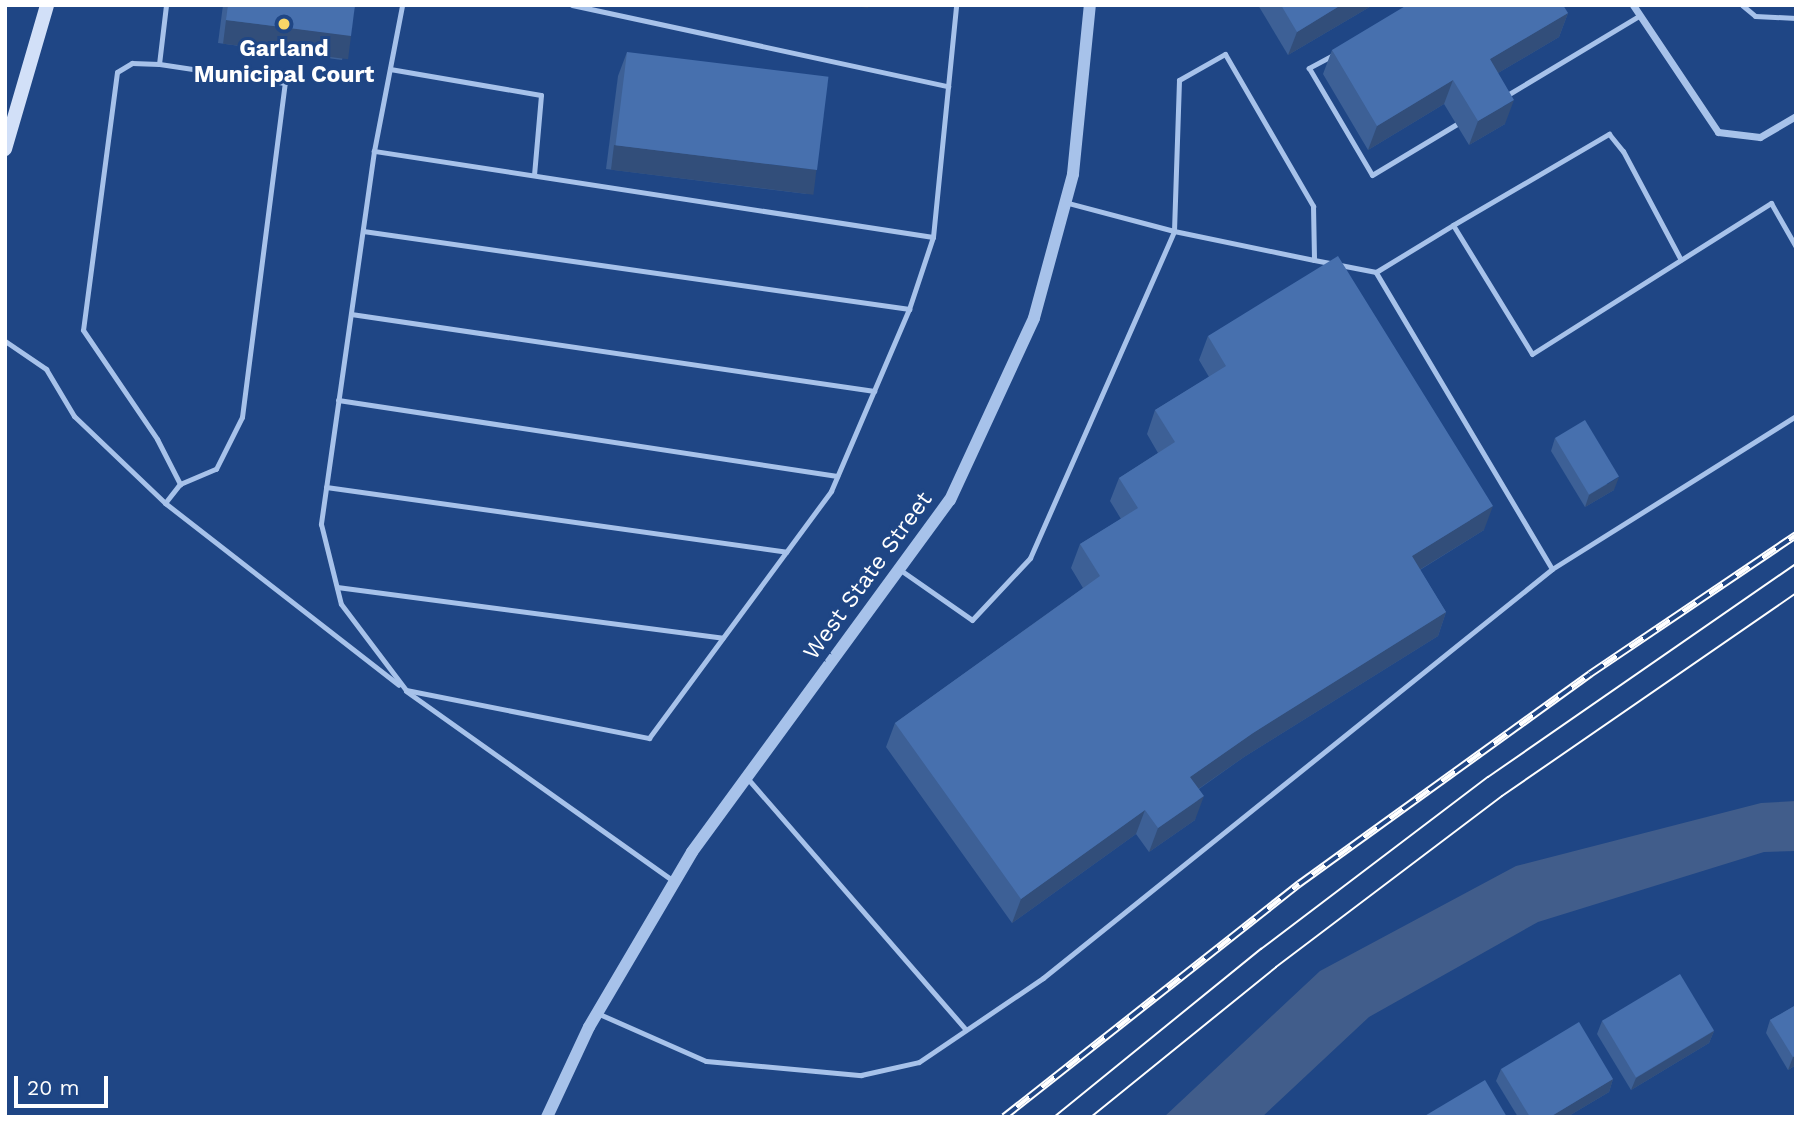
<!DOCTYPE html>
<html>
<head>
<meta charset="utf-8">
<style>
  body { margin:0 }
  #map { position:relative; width:1801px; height:1122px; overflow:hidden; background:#1f4685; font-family:"Work Sans",sans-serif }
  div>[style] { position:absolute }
  .water>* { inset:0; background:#415d8b }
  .service>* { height:5px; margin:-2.5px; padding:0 2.5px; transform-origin:2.5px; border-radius:2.5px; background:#a7c2ea }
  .minor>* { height:7px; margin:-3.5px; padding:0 3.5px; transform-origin:3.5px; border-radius:3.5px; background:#a7c2ea }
  .tertiary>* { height:12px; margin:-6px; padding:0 6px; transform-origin:6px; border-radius:6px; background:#a7c2ea }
  .secondary>* { height:14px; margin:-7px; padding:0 7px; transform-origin:7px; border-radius:7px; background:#d2e0f8 }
  .tram>* { height:2px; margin:-1px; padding:0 1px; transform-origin:1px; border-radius:1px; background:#fff }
  .rail>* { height:8px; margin-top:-4px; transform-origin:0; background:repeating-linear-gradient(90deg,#1f4685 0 16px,#fff 0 32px); box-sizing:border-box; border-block:2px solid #fff }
  .wall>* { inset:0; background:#3d6096 }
  .shaded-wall>* { inset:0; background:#324e7a; transform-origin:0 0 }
  .building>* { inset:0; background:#4770ae; transform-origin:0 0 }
  .dots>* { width:19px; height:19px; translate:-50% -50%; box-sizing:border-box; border:4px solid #1f4685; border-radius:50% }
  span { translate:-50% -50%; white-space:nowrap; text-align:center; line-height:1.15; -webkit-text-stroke:6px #1f4685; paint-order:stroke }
  .poi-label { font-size:23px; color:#fff; font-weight:700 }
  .street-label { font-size:23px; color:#fff }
  .frame { position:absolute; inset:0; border:7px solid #fff; pointer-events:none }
  .scale { position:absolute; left:14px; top:1076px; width:94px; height:32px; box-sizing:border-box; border:4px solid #fff; border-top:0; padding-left:9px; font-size:21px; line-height:24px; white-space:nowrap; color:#fff; -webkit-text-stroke:5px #1f4685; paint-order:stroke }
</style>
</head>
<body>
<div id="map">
  <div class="water">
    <div style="clip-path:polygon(1796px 801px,1796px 851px,1764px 852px,1538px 922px,1369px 1017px,1262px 1117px,1164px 1117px,1320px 971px,1516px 866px,1761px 803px)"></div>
  </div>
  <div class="service">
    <div style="left:572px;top:5px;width:385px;rotate:12.2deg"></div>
    <div style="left:1742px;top:5px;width:17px;rotate:40deg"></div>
    <div style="left:1755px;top:16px;width:41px;rotate:2.8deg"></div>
    <div style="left:1335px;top:54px;width:30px;rotate:152deg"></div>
    <div style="left:1309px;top:68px;width:124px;rotate:59.5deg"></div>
    <div style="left:1372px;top:175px;width:99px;rotate:-31deg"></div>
    <div style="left:159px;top:64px;width:27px;rotate:-178deg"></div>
    <div style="left:132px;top:63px;width:17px;rotate:149deg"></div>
    <div style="left:117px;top:72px;width:260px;rotate:97.5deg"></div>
    <div style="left:83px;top:330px;width:132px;rotate:55.8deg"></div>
    <div style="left:157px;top:439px;width:51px;rotate:62.9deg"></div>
    <div style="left:390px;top:69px;width:153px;rotate:9.8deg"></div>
    <div style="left:541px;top:95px;width:80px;rotate:95deg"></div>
    <div style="left:1504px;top:97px;width:157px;rotate:-31deg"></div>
    <div style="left:374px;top:151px;width:149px;rotate:-79.1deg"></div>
    <div style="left:1453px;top:225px;width:181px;rotate:-30.3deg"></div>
    <div style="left:1609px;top:134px;width:22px;rotate:51deg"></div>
    <div style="left:1623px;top:151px;width:123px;rotate:62deg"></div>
    <div style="left:363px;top:231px;width:552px;rotate:8.13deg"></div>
    <div style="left:933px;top:237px;width:566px;rotate:-171.25deg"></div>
    <div style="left:374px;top:151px;width:377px;rotate:98.1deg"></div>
    <div style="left:321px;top:524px;width:82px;rotate:76deg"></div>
    <div style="left:341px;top:604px;width:108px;rotate:52.9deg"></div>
    <div style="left:406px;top:690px;width:248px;rotate:11.2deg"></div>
    <div style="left:649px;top:738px;width:307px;rotate:-53.6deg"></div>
    <div style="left:831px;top:491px;width:198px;rotate:-66.8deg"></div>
    <div style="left:909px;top:309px;width:76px;rotate:-71.6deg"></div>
    <div style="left:933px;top:237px;width:233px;rotate:-84.3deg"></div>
    <div style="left:1376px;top:272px;width:90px;rotate:-31.4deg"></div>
    <div style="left:1453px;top:225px;width:151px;rotate:58.5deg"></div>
    <div style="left:1532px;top:354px;width:283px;rotate:-32.3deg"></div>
    <div style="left:1771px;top:203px;width:51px;rotate:60.4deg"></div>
    <div style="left:351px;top:314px;width:529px;rotate:8.38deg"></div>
    <div style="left:5px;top:341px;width:50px;rotate:34.3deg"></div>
    <div style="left:46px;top:369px;width:55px;rotate:59.2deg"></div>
    <div style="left:74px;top:416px;width:126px;rotate:43.7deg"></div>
    <div style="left:165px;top:503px;width:24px;rotate:-52deg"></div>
    <div style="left:180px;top:484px;width:39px;rotate:-23deg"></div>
    <div style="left:216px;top:469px;width:58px;rotate:-63.4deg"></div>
    <div style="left:242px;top:417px;width:337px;rotate:-82.7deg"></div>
    <div style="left:285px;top:83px;width:127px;rotate:-171.4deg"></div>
    <div style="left:159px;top:64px;width:59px;rotate:-83.2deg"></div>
    <div style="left:338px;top:400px;width:505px;rotate:8.66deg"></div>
    <div style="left:326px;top:487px;width:465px;rotate:8deg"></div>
    <div style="left:165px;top:503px;width:296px;rotate:37.9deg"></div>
    <div style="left:899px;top:569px;width:89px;rotate:34.9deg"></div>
    <div style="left:972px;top:620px;width:85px;rotate:-46.9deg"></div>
    <div style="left:1030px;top:558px;width:357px;rotate:-66.2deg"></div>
    <div style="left:1174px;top:231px;width:110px;rotate:-165.2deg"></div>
    <div style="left:1552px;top:569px;width:288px;rotate:-32.1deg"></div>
    <div style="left:337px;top:587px;width:389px;rotate:7.5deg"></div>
    <div style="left:406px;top:691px;width:330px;rotate:35.4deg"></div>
    <div style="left:748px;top:779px;width:332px;rotate:49deg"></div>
    <div style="left:597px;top:1013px;width:119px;rotate:23.8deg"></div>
    <div style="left:706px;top:1061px;width:156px;rotate:5.2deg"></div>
    <div style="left:861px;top:1075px;width:59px;rotate:-12.6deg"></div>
    <div style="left:919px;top:1062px;width:150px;rotate:-34.1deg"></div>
    <div style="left:1043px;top:978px;width:653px;rotate:-38.78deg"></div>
    <div style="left:1552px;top:569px;width:345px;rotate:-120.7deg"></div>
    <div style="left:1376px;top:272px;width:63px;rotate:-169deg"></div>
    <div style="left:1314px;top:260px;width:143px;rotate:-168.3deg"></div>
    <div style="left:1174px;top:231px;width:151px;rotate:-88.1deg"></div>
    <div style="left:1179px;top:80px;width:53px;rotate:-29.5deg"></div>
    <div style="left:1225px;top:54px;width:176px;rotate:59.9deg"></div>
    <div style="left:1313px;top:206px;width:54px;rotate:88.9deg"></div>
  </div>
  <div class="minor">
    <div style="left:1633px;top:5px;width:153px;rotate:56.2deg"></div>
    <div style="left:1718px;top:132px;width:42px;rotate:6.8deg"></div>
    <div style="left:1760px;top:137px;width:42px;rotate:-30.3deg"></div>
  </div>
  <div class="tertiary">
    <div style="left:547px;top:1117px;width:99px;rotate:-65deg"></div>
    <div style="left:589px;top:1027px;width:203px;rotate:-59.5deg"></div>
    <div style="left:692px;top:852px;width:436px;rotate:-53.8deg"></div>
    <div style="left:950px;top:500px;width:200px;rotate:-65.2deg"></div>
    <div style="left:1034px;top:318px;width:149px;rotate:-74.8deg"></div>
    <div style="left:1073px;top:174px;width:170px;rotate:-84.3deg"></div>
  </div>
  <div class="secondary">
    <div style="left:5px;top:149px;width:150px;rotate:-73.7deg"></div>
  </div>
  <div class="tram">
    <div style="left:1054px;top:1117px;width:267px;rotate:-39.1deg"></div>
    <div style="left:1261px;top:949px;width:285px;rotate:-37.2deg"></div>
    <div style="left:1488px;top:777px;width:374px;rotate:-34.7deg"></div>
    <div style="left:1091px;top:1117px;width:238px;rotate:-39deg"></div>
    <div style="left:1276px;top:967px;width:283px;rotate:-37.1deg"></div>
    <div style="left:1502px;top:796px;width:357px;rotate:-34.6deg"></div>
  </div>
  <div class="rail">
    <div style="left:1004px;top:1117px;width:376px;rotate:-38.3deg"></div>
    <div style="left:1299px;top:884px;width:359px;rotate:-35.8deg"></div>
    <div style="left:1590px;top:674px;width:249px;rotate:-34deg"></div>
  </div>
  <div class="wall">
    <div style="clip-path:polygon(223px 5px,355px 5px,342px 60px,218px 43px)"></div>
    <div style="clip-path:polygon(1258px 5px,1373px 5px,1288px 55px)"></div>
    <div style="clip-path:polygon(1568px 13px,1559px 37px,1498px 73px,1505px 124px,1469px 145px,1444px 104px,1368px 150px,1323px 74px,1332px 50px)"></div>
    <div style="clip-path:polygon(627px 52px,807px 194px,606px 169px,618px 76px)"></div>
    <div style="clip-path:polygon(1208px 336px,1484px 530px,1420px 570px,1446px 612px,1438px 636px,1244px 757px,1199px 789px,1195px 820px,1149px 852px,1136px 834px,1012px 923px,886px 747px,895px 723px,1083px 588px,1071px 568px,1080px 544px,1121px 519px,1110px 501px,1119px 478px,1158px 453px,1147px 434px,1155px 410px,1209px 377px,1199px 360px)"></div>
    <div style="clip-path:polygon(1555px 438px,1614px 490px,1585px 507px,1551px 451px)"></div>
    <div style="clip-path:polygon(1796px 1005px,1796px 1065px,1788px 1070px,1766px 1033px,1770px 1020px)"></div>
    <div style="clip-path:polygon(1602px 1021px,1714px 1031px,1709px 1043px,1631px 1090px,1597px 1034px)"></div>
    <div style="clip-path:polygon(1501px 1069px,1613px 1079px,1609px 1092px,1567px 1117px,1518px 1117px,1496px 1081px)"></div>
  </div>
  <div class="shaded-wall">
    <div style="clip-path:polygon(849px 5px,869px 5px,868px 8px)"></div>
    <div style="clip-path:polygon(1341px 5px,1373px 5px,1288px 55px,1297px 32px)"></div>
    <div style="clip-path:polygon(1568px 13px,1559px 37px,1481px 83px,1490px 59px)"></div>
    <div style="left:226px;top:20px;width:126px;height:24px;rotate:7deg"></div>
    <div style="clip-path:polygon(1453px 80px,1444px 104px,1368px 150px,1377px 126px)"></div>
    <div style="clip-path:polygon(1514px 100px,1505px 124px,1469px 145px,1478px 121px)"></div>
    <div style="left:614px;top:145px;width:204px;height:25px;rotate:7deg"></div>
    <div style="clip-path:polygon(1619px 477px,1614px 490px,1585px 507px,1589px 495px)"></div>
    <div style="clip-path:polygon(1493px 506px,1484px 530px,1403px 580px,1412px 556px)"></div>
    <div style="clip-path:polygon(1446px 612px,1438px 636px,1244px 757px,1181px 801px,1190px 777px,1253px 733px)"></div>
    <div style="clip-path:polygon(1204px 796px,1195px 820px,1149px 852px,1158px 828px)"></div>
    <div style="clip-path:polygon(1145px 810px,1136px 834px,1012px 923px,1021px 899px)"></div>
    <div style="clip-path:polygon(1714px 1031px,1709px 1043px,1631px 1090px,1636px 1078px)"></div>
    <div style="clip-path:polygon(1796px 1055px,1796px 1065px,1788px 1070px,1793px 1057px)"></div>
    <div style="clip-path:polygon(1613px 1079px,1609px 1092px,1567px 1117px,1550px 1117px)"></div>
  </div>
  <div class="building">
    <div style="clip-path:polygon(228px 5px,355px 5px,351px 36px,226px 20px)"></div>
    <div style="clip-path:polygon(1281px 5px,1341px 5px,1297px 32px)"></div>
    <div style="clip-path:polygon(1407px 5px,1563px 5px,1568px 13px,1490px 59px,1514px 100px,1478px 121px,1453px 80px,1377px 126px,1332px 50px)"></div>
    <div style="left:627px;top:52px;width:203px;height:94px;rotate:7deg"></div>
    <div style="clip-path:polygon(1338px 256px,1493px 506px,1412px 556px,1446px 612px,1253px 733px,1190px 777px,1204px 796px,1158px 828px,1145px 810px,1021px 899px,895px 723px,1100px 576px,1080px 544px,1138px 508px,1119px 478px,1175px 442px,1155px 410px,1226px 366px,1208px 336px)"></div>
    <div style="left:1585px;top:420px;width:66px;height:35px;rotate:59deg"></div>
    <div style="left:1680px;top:974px;width:66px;height:91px;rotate:59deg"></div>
    <div style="clip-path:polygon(1796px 1005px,1796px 1055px,1793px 1057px,1770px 1020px)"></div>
    <div style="clip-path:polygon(1579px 1022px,1613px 1079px,1550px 1117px,1530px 1117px,1501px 1069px)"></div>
    <div style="clip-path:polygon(1485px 1080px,1507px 1117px,1423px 1117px)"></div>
  </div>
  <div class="dots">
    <div style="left:284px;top:24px;background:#f8d667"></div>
  </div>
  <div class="poi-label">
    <span style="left:284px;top:62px">Garland<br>Municipal Court</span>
  </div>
  <div class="street-label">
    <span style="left:868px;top:576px;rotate:-54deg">West State Street</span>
  </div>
  <div class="frame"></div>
  <div class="scale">20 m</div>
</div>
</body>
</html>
